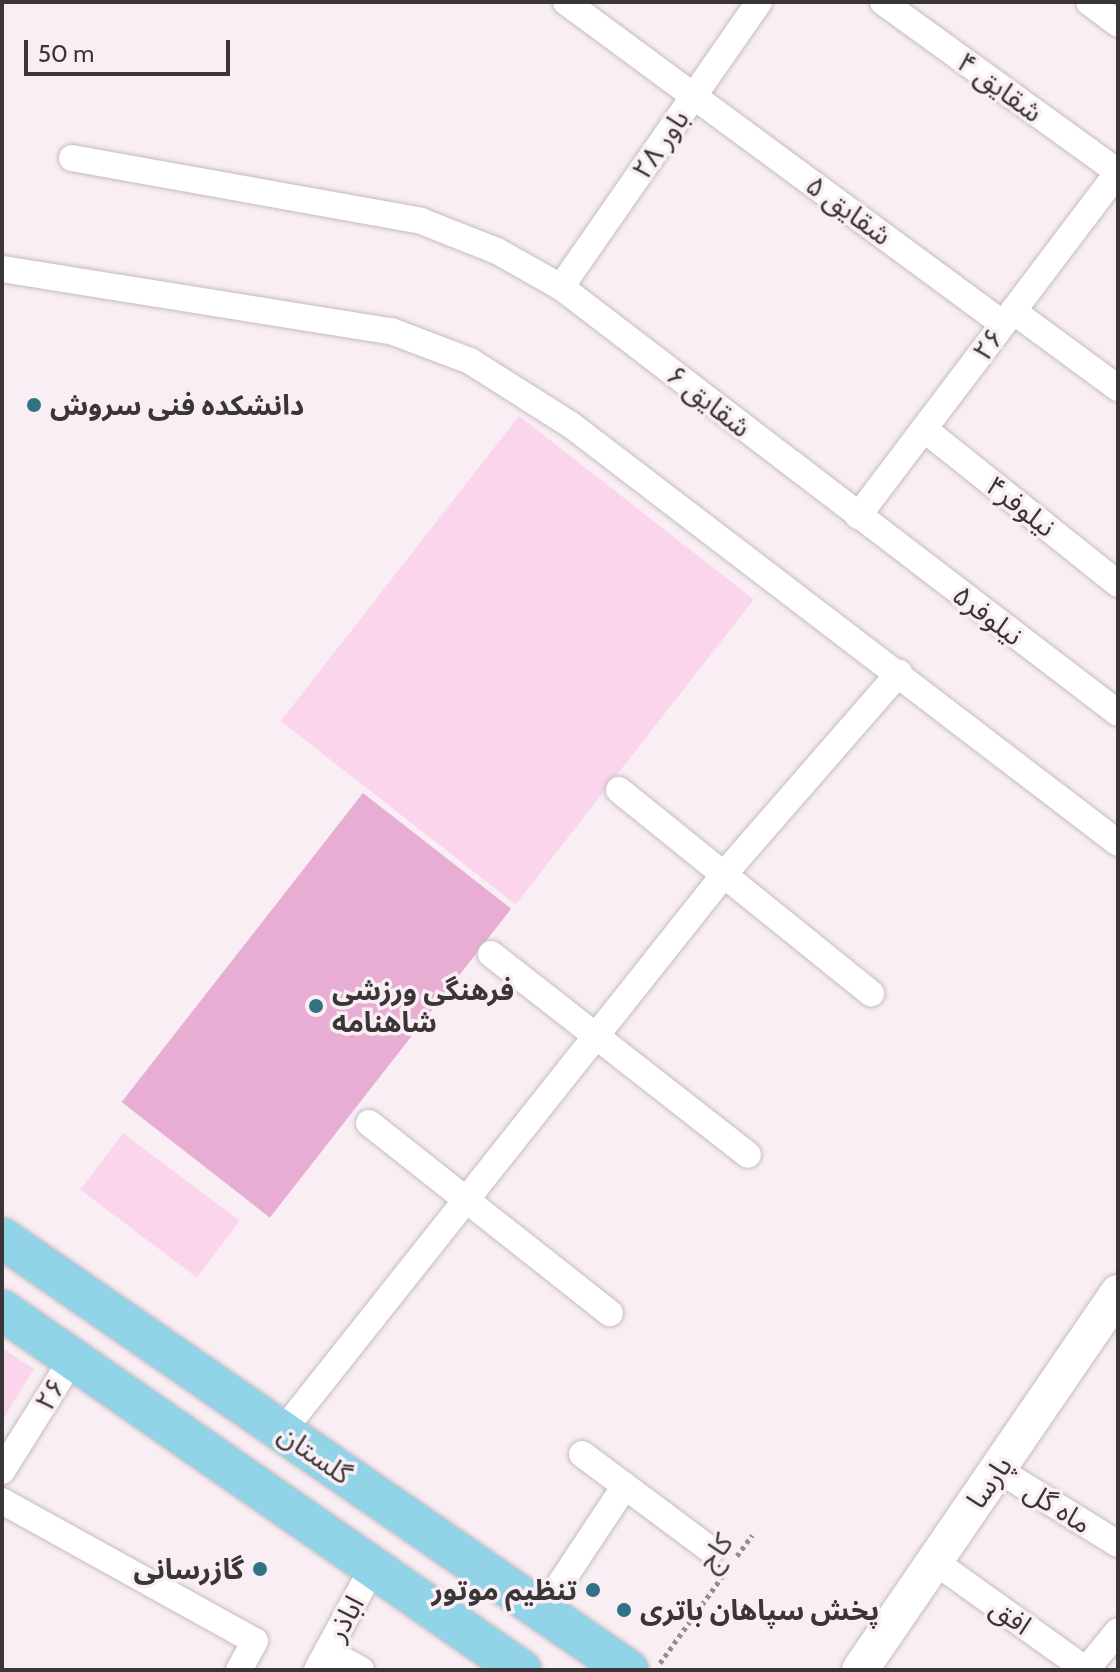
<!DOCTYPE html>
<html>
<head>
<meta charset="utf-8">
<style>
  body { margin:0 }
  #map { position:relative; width:1120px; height:1672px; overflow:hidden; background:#f9eef4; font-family:Cabin,"Noto Sans Arabic",sans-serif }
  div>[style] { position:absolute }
  .green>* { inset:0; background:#fad5ec; transform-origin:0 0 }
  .building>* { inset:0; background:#e8add2; transform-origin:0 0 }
  .path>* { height:5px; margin-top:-2.5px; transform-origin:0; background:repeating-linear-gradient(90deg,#958d91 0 4px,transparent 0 8px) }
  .roads { filter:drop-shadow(0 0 2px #c5bbc1) drop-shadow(0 0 2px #c5bbc1) }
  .street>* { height:26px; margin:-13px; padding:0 13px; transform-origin:13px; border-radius:13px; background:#fff }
  .secondary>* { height:36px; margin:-18px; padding:0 18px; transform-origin:18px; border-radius:18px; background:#fff }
  .primary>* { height:40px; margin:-20px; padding:0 20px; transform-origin:20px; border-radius:20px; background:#91d4e7 }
  .dots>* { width:22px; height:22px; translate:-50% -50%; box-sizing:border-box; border:4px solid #f9eef4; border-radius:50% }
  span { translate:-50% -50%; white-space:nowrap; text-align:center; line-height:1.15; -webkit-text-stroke:7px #f9eef4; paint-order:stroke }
  .street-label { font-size:28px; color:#3a3638 }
  .poi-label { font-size:28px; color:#3a3638; font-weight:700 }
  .left { translate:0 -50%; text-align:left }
  .right { translate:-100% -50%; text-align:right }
  .frame { position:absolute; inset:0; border:4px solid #3a3638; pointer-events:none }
  .scale { position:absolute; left:24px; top:40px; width:206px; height:36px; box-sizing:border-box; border:4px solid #3a3638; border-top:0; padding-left:10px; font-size:24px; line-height:28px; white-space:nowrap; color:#3a3638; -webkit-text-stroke:6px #f9eef4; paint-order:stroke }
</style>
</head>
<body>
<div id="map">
  <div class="green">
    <div style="left:519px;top:416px;width:298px;height:387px;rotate:38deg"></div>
    <div style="left:123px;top:1133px;width:146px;height:71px;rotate:37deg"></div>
    <div style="clip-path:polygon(2px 1348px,34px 1369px,2px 1421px)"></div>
  </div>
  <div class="building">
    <div style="left:363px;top:793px;width:188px;height:392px;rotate:38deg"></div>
  </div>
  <div class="path">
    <div style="left:737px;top:1556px;width:26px;rotate:-54deg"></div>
    <div style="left:660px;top:1663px;width:110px;rotate:-54.3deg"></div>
  </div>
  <div class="roads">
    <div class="street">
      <div style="left:566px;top:2px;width:543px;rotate:36.38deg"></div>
      <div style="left:883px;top:2px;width:290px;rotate:35.9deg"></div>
      <div style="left:1089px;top:2px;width:36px;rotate:37deg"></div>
      <div style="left:72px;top:158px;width:355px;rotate:10.2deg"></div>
      <div style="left:421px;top:221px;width:82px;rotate:21.5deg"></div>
      <div style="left:497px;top:251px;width:73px;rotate:29.4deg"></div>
      <div style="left:561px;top:287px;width:701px;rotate:37.41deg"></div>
      <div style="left:2px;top:269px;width:394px;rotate:9.1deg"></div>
      <div style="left:391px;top:331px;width:85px;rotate:20.8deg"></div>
      <div style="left:470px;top:361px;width:120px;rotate:32.4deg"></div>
      <div style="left:571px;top:425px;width:688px;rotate:37.39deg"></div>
      <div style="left:561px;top:287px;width:347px;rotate:-55.2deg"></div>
      <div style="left:1013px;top:311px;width:130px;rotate:36.3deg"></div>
      <div style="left:924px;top:429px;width:248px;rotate:38.6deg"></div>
      <div style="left:858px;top:516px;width:431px;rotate:-52.9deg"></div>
      <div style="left:619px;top:790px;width:324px;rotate:38.9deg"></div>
      <div style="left:491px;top:954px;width:326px;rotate:38deg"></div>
      <div style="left:369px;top:1123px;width:307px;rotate:38.3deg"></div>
      <div style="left:282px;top:1432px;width:715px;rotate:-51.59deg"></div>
      <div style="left:726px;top:872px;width:264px;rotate:-49deg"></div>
      <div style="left:582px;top:1454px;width:161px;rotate:36.7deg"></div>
      <div style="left:997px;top:1469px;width:142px;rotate:31.8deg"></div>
      <div style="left:2px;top:1471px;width:133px;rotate:-57.9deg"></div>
      <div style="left:2px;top:1501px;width:289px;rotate:29deg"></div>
      <div style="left:255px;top:1641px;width:33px;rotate:119deg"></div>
      <div style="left:934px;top:1561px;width:187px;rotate:35.6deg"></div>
      <div style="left:1086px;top:1670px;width:50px;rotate:-50.6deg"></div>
      <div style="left:542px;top:1611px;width:150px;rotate:-56.4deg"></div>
      <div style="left:327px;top:1651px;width:39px;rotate:29deg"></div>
      <div style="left:317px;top:1670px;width:117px;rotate:-61.5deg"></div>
    </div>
    <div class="secondary">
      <div style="left:860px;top:1670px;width:457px;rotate:-55.6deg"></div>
    </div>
    <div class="primary">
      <div style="left:2px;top:1238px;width:761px;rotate:34.61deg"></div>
      <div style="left:2px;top:1310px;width:632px;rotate:34.75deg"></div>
    </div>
  </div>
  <div class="dots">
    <div style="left:34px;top:405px;background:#317285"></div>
    <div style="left:316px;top:1006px;background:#317285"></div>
    <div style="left:260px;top:1569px;background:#317285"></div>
    <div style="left:593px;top:1590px;background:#317285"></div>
    <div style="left:624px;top:1610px;background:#317285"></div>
  </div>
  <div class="street-label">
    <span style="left:1000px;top:87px;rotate:36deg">شقایق ۴</span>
    <span style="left:660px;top:144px;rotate:-55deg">باور ۲۸</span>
    <span style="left:849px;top:210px;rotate:36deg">شقایق ۵</span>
    <span style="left:988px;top:344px;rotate:-53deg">۲۶</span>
    <span style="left:709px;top:401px;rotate:38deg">شقایق ۶</span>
    <span style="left:1021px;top:506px;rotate:38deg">نیلوفر۴</span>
    <span style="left:988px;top:615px;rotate:37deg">نیلوفر۵</span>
    <span style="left:50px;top:1394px;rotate:-58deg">۲۶</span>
    <span style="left:315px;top:1454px;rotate:35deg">گلستان</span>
    <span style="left:989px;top:1482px;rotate:-55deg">پارسا</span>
    <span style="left:1058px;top:1507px;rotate:32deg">ماه گل</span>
    <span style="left:715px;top:1552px;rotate:-54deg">کاج</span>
    <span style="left:1011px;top:1616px;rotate:35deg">افق</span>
    <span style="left:345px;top:1618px;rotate:-61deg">اباذر</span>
  </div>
  <div class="poi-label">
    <span class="left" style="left:50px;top:405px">دانشکده فنی سروش</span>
    <span class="left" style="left:332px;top:1006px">فرهنگی ورزشی<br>شاهنامه</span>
    <span class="right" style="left:244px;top:1569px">گازرسانی</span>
    <span class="right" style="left:577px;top:1590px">تنظیم موتور</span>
    <span class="left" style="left:640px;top:1610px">پخش سپاهان باتری</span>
  </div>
  <div class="frame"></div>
  <div class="scale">50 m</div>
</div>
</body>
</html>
